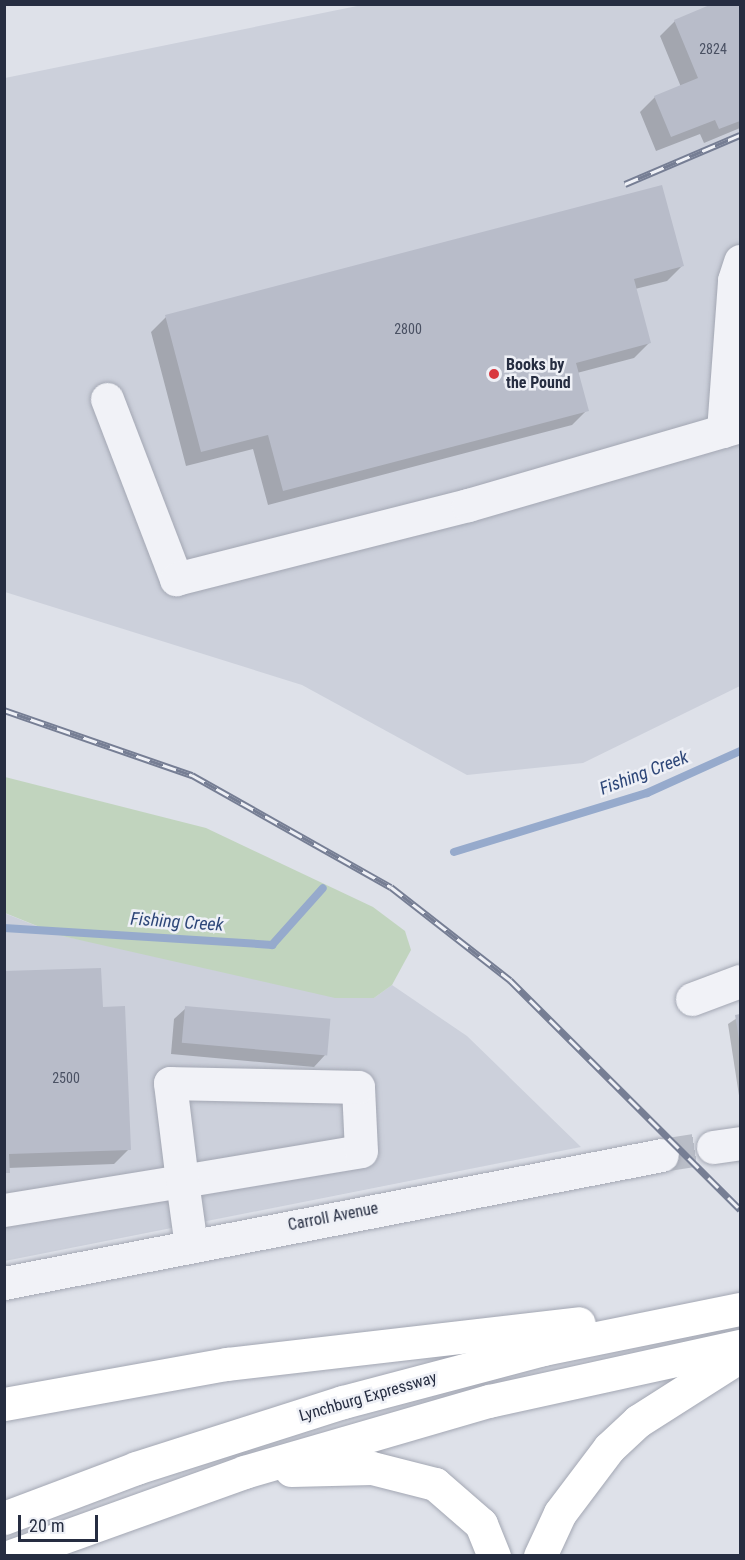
<!DOCTYPE html>
<html>
<head>
<meta charset="utf-8">
<style>
  body { margin:0 }
  #map { position:relative; width:745px; height:1560px; overflow:hidden; background:#dee1e9; font-family:"Roboto Condensed",sans-serif }
  div>[style] { position:absolute }
  .built>* { inset:0; background:#ccd0db }
  .green>* { inset:0; background:#c1d4be }
  .shadow>* { inset:0; background:#0003 }
  .stream>* { height:8px; margin:-4px; padding:0 4px; transform-origin:4px; border-radius:4px; background:#96aacc }
  .building>* { inset:0; background:#b8bcc9; transform-origin:0 0 }
  .minor-tunnel>* { height:33px; margin-top:-16.5px; transform-origin:0; background:repeating-linear-gradient(90deg,#b9bdc7 0 33px,transparent 0 49px) }
  .roads { filter:drop-shadow(0 0 2px #a3a7b3) drop-shadow(0 0 2px #a3a7b3) }
  .minor>* { height:33px; margin:-16.5px; padding:0 16.5px; transform-origin:16.5px; border-radius:16.5px; background:#f1f2f7 }
  .highway>* { height:33px; margin:-16.5px; padding:0 16.5px; transform-origin:16.5px; border-radius:16.5px; background:#fff }
  .rail>* { height:7px; margin-top:-3.5px; transform-origin:0; background:repeating-linear-gradient(90deg,#eef0f6 0 14px,#767e94 0 28px); box-sizing:border-box; border-block:2px solid #767e94 }
  .dots>* { width:16px; height:16px; translate:-50% -50%; box-sizing:border-box; border:3px solid #eef0f6; border-radius:50% }
  span { translate:-50% -50%; white-space:nowrap; text-align:center; line-height:1.15; -webkit-text-stroke:5px #eef0f6; paint-order:stroke }
  .number-label { font-size:14px; color:#4a5163 }
  .number-label span { -webkit-text-stroke-width:0 }
  .poi-label { font-size:16px; color:#262d41; font-weight:700 }
  .left { translate:0 -50%; text-align:left }
  .street-label { font-size:16px; color:#262d41 }
  .water-label { font-size:18px; color:#2d4678; font-style:italic }
  .frame { position:absolute; inset:0; border:6px solid #262d41; pointer-events:none }
  .scale { position:absolute; left:18px; top:1515px; width:80px; height:27px; box-sizing:border-box; border:3px solid #262d41; border-top:0; padding-left:8px; font-size:18px; line-height:21px; white-space:nowrap; color:#262d41; -webkit-text-stroke:4px #eef0f6; paint-order:stroke }
</style>
</head>
<body>
<div id="map">
  <div class="built">
    <div style="clip-path:polygon(362px 5px,740px 5px,740px 686px,583px 763px,467px 775px,302px 685px,5px 592px,5px 78px)"></div>
    <div style="clip-path:polygon(4px 913px,62px 936px,374px 998px,392px 985px,467px 1036px,581px 1147px,5px 1261px)"></div>
  </div>
  <div class="green">
    <div style="clip-path:polygon(5px 777px,206px 828px,373px 907px,405px 931px,411px 950px,392px 985px,374px 998px,335px 998px,62px 936px,5px 913px)"></div>
  </div>
  <div class="shadow">
    <div style="clip-path:polygon(716px 4px,740px 4px,740px 128px,704px 143px,700px 134px,656px 151px,640px 112px,655px 97px,681px 87px,660px 36px,675px 21px)"></div>
    <div style="clip-path:polygon(682px 266px,667px 281px,635px 289px,649px 343px,634px 358px,577px 373px,587px 410px,572px 425px,268px 505px,253px 449px,186px 466px,151px 332px,166px 317px)"></div>
    <div style="clip-path:polygon(4px 973px,101px 1008px,129px 1149px,114px 1164px,8px 1168px,4px 1176px)"></div>
    <div style="clip-path:polygon(186px 1008px,325px 1055px,314px 1067px,171px 1054px,174px 1019px)"></div>
    <div style="clip-path:polygon(740px 1016px,740px 1102px,728px 1024px)"></div>
  </div>
  <div class="stream">
    <div style="left:454px;top:852px;width:202px;rotate:-17deg"></div>
    <div style="left:647px;top:793px;width:102px;rotate:-24.3deg"></div>
    <div style="left:4px;top:928px;width:269px;rotate:3.6deg"></div>
    <div style="left:272px;top:945px;width:76px;rotate:-48.2deg"></div>
  </div>
  <div class="building">
    <div style="clip-path:polygon(712px 4px,740px 4px,740px 121px,719px 129px,715px 120px,671px 137px,654px 96px,698px 78px,674px 20px)"></div>
    <div style="clip-path:polygon(662px 185px,684px 266px,634px 279px,651px 343px,576px 363px,589px 411px,283px 491px,268px 435px,201px 452px,165px 315px)"></div>
    <div style="clip-path:polygon(101px 968px,103px 1007px,125px 1006px,131px 1150px,9px 1154px,10px 1173px,4px 1173px,4px 971px)"></div>
    <div style="left:185px;top:1006px;width:146px;height:37px;rotate:5deg"></div>
    <div style="clip-path:polygon(740px 1014px,740px 1039px,739px 1039px,735px 1015px)"></div>
  </div>
  <div class="minor-tunnel">
    <div style="left:662px;top:1155px;width:52px;rotate:-8.9deg"></div>
  </div>
  <div class="roads">
    <div class="minor">
      <div style="left:107px;top:399px;width:193px;rotate:69deg"></div>
      <div style="left:176px;top:579px;width:301px;rotate:-14.2deg"></div>
      <div style="left:468px;top:505px;width:283px;rotate:-16.2deg"></div>
      <div style="left:723px;top:431px;width:151px;rotate:-85.8deg"></div>
      <div style="left:734px;top:280px;width:20px;rotate:-72deg"></div>
      <div style="left:692px;top:999px;width:51px;rotate:-20.6deg"></div>
      <div style="left:713px;top:1147px;width:27px;rotate:-8deg"></div>
      <div style="left:4px;top:1210px;width:180px;rotate:-9.3deg"></div>
      <div style="left:182px;top:1181px;width:181px;rotate:-9.5deg"></div>
      <div style="left:361px;top:1151px;width:64px;rotate:-92.7deg"></div>
      <div style="left:358px;top:1087px;width:188px;rotate:-178.8deg"></div>
      <div style="left:170px;top:1083px;width:99px;rotate:83deg"></div>
      <div style="left:182px;top:1181px;width:66px;rotate:82.1deg"></div>
      <div style="left:4px;top:1283px;width:670px;rotate:-11.01deg"></div>
    </div>
    <div class="highway">
      <div style="left:4px;top:1404px;width:227px;rotate:-10.2deg"></div>
      <div style="left:227px;top:1364px;width:354px;rotate:-6.6deg"></div>
      <div style="left:291px;top:1470px;width:81px;rotate:-1.4deg"></div>
      <div style="left:372px;top:1468px;width:65px;rotate:14.3deg"></div>
      <div style="left:435px;top:1484px;width:61px;rotate:41deg"></div>
      <div style="left:481px;top:1524px;width:35px;rotate:68deg"></div>
      <div style="left:4px;top:1518px;width:141px;rotate:-20.7deg"></div>
      <div style="left:136px;top:1468px;width:217px;rotate:-17.7deg"></div>
      <div style="left:343px;top:1402px;width:207px;rotate:-14.8deg"></div>
      <div style="left:543px;top:1349px;width:201px;rotate:-11.5deg"></div>
      <div style="left:11px;top:1556px;width:248px;rotate:-19.8deg"></div>
      <div style="left:244px;top:1472px;width:255px;rotate:-16.2deg"></div>
      <div style="left:489px;top:1401px;width:257px;rotate:-12.4deg"></div>
      <div style="left:540px;top:1556px;width:47px;rotate:-65.1deg"></div>
      <div style="left:560px;top:1513px;width:81px;rotate:-53deg"></div>
      <div style="left:609px;top:1448px;width:40px;rotate:-43deg"></div>
      <div style="left:638px;top:1421px;width:121px;rotate:-32.5deg"></div>
    </div>
  </div>
  <div class="rail">
    <div style="left:625px;top:184px;width:125px;rotate:-23.1deg"></div>
    <div style="left:4px;top:710px;width:199px;rotate:19.1deg"></div>
    <div style="left:192px;top:775px;width:228px;rotate:29.4deg"></div>
    <div style="left:391px;top:887px;width:151px;rotate:38deg"></div>
    <div style="left:510px;top:980px;width:325px;rotate:44.9deg"></div>
  </div>
  <div class="dots">
    <div style="left:494px;top:374px;background:#d9383f"></div>
  </div>
  <div class="number-label">
    <span style="left:713px;top:49px">2824</span>
    <span style="left:408px;top:329px">2800</span>
    <span style="left:66px;top:1078px">2500</span>
  </div>
  <div class="poi-label">
    <span class="left" style="left:506px;top:374px">Books by<br>the Pound</span>
  </div>
  <div class="street-label">
    <span style="left:333px;top:1217px;rotate:-11deg">Carroll Avenue</span>
    <span style="left:368px;top:1397px;rotate:-16deg">Lynchburg Expressway</span>
  </div>
  <div class="water-label">
    <span style="left:644px;top:773px;rotate:-21deg">Fishing Creek</span>
    <span style="left:177px;top:922px;rotate:4deg">Fishing Creek</span>
  </div>
  <div class="frame"></div>
  <div class="scale">20 m</div>
</div>
</body>
</html>
